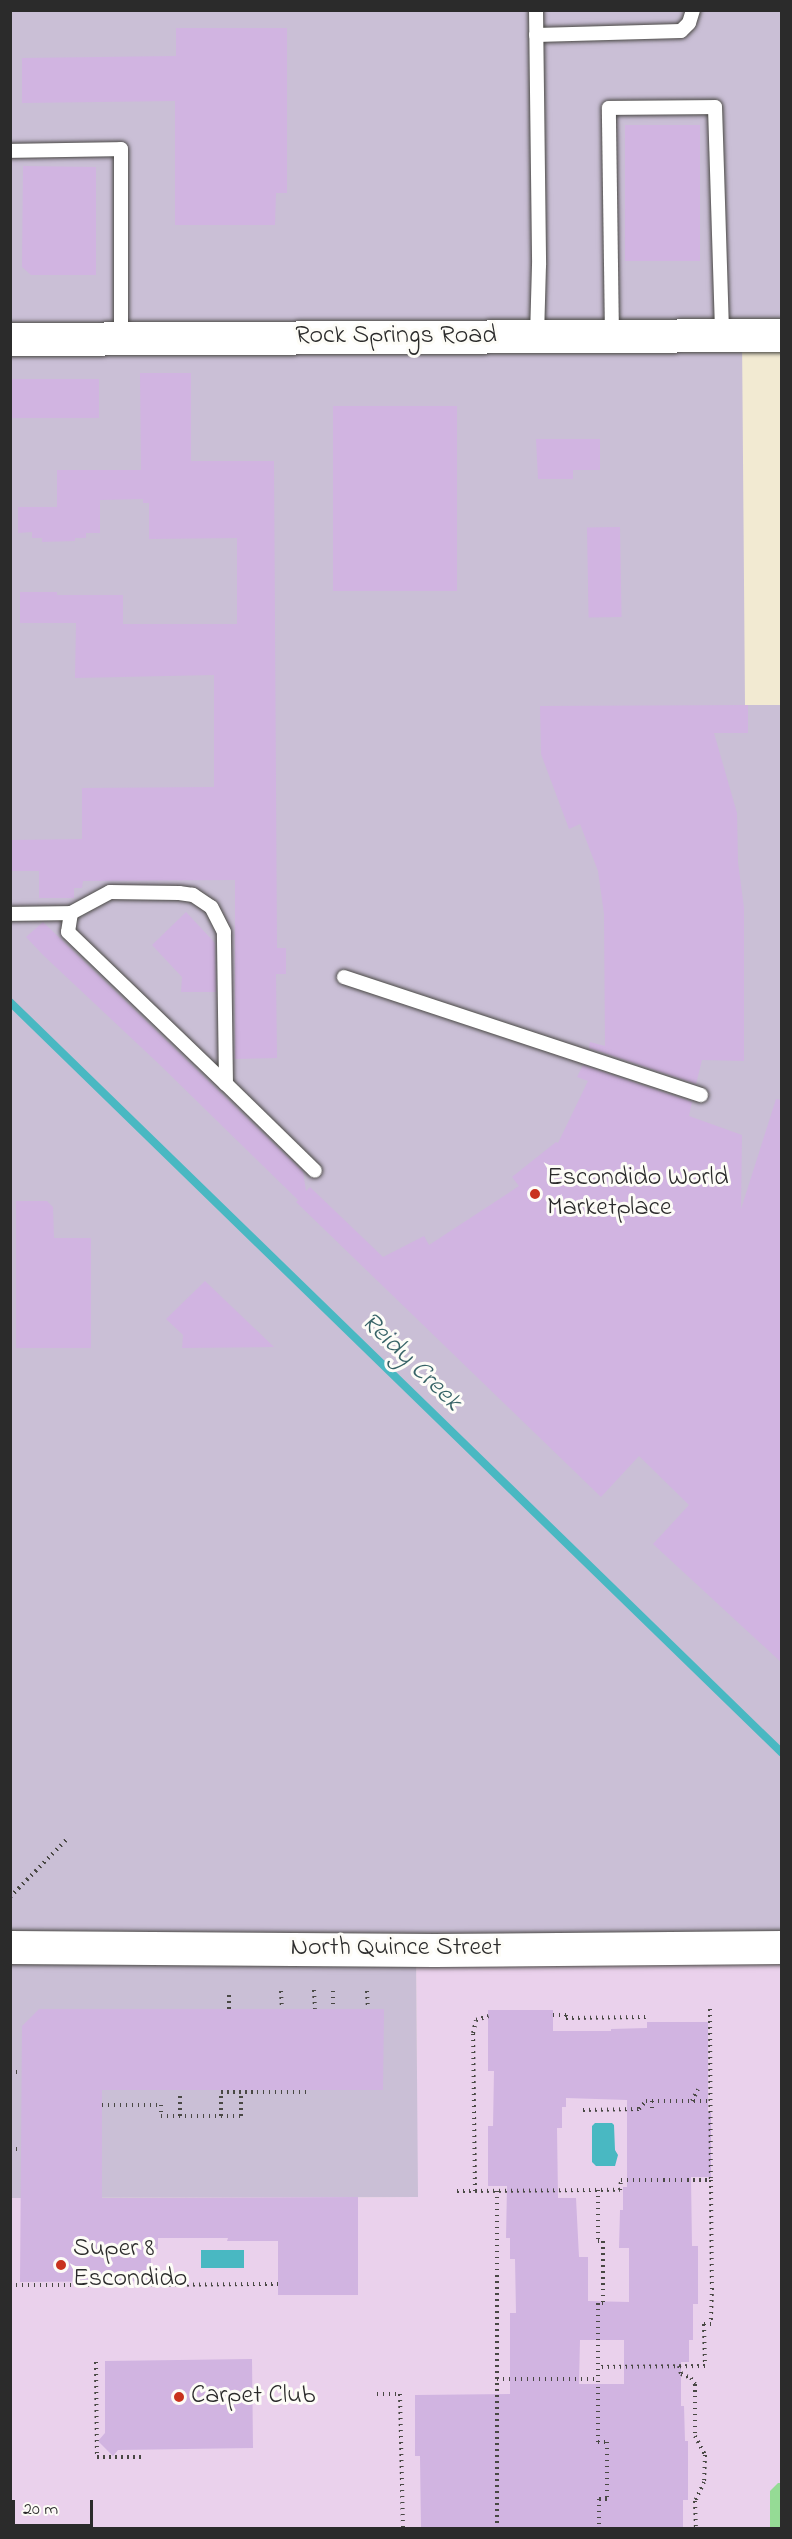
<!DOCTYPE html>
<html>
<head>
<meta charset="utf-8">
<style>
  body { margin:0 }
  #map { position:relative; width:792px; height:2539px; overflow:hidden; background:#f2ead2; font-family:"Indie Flower",sans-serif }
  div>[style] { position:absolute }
  .built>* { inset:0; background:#ead1ec }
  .industrial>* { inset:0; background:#cabfd6 }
  .green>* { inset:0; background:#95db95 }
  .water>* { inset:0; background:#49b8c2; transform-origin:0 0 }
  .stream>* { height:8px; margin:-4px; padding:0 4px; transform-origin:4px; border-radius:4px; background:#49b8c2 }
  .building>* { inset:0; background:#d1b4e1; transform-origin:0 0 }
  .path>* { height:4px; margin-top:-2px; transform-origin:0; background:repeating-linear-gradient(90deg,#494844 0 1.5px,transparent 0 6px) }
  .roads { filter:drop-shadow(0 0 2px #494844) drop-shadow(0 0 2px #494844) }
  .lane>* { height:14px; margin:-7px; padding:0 7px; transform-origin:7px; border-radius:7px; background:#fff }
  .secondary>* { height:33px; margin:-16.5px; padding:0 16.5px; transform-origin:16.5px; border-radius:16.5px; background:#fff }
  .dots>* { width:16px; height:16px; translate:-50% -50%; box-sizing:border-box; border:3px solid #fdfcf7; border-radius:50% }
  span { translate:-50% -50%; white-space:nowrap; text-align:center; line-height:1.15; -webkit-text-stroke:6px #fdfcf7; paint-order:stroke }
  .street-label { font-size:26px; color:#2b2b2b }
  .poi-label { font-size:26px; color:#2b2b2b }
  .left { translate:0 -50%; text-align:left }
  .water-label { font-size:27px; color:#376367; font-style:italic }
  .frame { position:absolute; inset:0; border:12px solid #2b2b2b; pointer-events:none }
  .scale { position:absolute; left:12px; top:2500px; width:81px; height:27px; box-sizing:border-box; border:3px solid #2b2b2b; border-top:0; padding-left:8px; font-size:18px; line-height:21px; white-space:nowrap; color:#2b2b2b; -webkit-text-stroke:4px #fdfcf7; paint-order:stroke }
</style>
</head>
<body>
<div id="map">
  <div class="built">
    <div style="clip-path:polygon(781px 1947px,781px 2528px,11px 2528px,10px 2198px,417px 2197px,416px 1950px)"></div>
  </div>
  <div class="industrial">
    <div style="clip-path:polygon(10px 11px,781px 11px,781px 335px,742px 335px,745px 705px,782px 705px,781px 1947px,416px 1950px,418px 2197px,11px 2198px)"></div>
  </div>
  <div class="green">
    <div style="clip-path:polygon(778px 2483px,781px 2483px,781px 2528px,770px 2528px,770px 2491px)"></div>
  </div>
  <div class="water">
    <div style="clip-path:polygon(595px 2123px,612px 2123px,614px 2125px,615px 2150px,618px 2155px,615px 2166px,596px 2166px,592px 2162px,592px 2126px)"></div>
    <div style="left:201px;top:2250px;width:43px;height:18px"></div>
  </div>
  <div class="stream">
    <div style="left:10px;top:1002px;width:1077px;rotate:44.21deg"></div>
  </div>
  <div class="building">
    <div style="clip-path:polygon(176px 28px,287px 28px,287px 193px,276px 193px,275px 225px,175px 225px,175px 101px,22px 103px,22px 58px,176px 56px)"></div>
    <div style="left:700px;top:125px;width:136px;height:75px;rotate:90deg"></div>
    <div style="clip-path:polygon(23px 166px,96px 167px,96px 275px,31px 275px,22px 267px)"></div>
    <div style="clip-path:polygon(140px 373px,191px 373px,191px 461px,274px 461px,277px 948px,286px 948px,286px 974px,276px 974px,277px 1058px,235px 1059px,235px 880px,83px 881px,82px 888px,74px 888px,74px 898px,39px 898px,39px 871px,10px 871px,10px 840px,82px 839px,82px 788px,214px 787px,214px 675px,75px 678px,76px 623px,20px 623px,20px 592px,57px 592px,57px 595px,123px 595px,123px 624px,237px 624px,237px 538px,149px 539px,149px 503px,143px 503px,143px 499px,100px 500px,100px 533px,86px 533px,86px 538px,75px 538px,75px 541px,42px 542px,42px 538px,32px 538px,32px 532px,18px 533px,18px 507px,57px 507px,57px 470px,141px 470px)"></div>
    <div style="left:99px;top:379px;width:39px;height:89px;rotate:90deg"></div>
    <div style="left:457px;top:406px;width:185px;height:124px;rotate:90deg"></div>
    <div style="clip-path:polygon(536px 439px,600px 439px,600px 470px,573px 470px,573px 479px,538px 479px)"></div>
    <div style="left:620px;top:527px;width:90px;height:33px;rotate:89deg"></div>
    <div style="clip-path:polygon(748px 705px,748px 733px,714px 733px,737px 813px,738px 862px,744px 908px,744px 1061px,702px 1060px,696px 1084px,589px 1048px,590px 1042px,605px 1046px,604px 914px,598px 871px,580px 824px,569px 829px,541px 754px,540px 706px)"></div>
    <div style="clip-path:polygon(186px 912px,215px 943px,216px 992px,181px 992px,182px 977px,152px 945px)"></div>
    <div style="clip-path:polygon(43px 922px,303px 1172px,306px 1191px,310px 1187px,383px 1257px,424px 1236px,429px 1245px,519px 1186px,512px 1177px,556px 1142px,558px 1143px,588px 1081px,577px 1077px,583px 1065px,692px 1102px,689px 1116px,742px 1135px,741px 1209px,776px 1099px,782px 1100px,782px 1663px,653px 1544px,689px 1505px,639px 1456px,601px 1497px,296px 1202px,298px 1200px,160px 1065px,43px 955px,26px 937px)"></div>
    <div style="clip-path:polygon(16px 1201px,47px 1201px,53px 1207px,54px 1238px,91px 1238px,91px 1348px,16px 1348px)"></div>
    <div style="clip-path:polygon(205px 1281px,274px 1347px,182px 1348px,183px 1335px,166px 1319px)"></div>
    <div style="clip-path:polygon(39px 2009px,384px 2009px,383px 2090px,102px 2090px,102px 2198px,358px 2197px,358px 2295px,278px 2295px,278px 2241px,227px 2241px,228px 2238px,158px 2238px,158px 2249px,151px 2249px,151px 2281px,20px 2282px,22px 2026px)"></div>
    <div style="clip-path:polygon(evenodd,488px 2010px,553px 2010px,553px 2031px,611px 2031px,611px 2029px,647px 2028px,647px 2022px,708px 2022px,708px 2112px,711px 2111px,711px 2177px,691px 2177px,692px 2246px,698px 2246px,698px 2304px,693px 2304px,693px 2340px,689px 2340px,689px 2362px,681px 2362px,681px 2406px,684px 2406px,685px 2441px,688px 2441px,688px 2500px,683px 2500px,683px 2529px,421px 2529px,420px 2456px,415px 2456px,415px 2395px,510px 2394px,510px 2313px,516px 2313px,515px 2259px,510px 2259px,510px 2238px,506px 2238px,507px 2186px,488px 2186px,488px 2126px,493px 2126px,494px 2071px,488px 2071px,488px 2010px,566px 2098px,627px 2100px,627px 2187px,623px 2187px,623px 2210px,620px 2210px,619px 2248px,629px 2248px,629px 2302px,588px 2301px,588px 2257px,579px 2257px,576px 2198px,558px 2198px,557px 2128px,562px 2128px,562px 2107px,566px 2107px,566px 2098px,488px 2010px,580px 2340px,624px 2340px,624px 2384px,579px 2384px,580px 2340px)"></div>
    <div style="clip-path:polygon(252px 2359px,253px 2448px,118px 2450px,113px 2456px,98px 2441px,105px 2433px,105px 2361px)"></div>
  </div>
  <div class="path">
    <div style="left:10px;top:1897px;width:81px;rotate:-45.5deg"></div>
    <div style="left:314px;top:1990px;width:19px;rotate:87deg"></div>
    <div style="left:281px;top:1991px;width:18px;rotate:87deg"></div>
    <div style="left:333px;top:1991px;width:18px;rotate:90deg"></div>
    <div style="left:367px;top:1991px;width:18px;rotate:87deg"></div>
    <div style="left:229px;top:2009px;width:18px;rotate:-90deg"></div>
    <div style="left:710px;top:2009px;width:171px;rotate:89.7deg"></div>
    <div style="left:553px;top:2015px;width:13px"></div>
    <div style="left:566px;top:2015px;width:3px;rotate:90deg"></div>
    <div style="left:566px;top:2018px;width:80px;rotate:-0.7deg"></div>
    <div style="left:10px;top:2072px;width:12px"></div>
    <div style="left:652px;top:2101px;width:11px;rotate:90deg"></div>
    <div style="left:692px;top:2101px;width:13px;rotate:-63deg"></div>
    <div style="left:102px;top:2105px;width:59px"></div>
    <div style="left:161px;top:2105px;width:11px;rotate:90deg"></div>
    <div style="left:161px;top:2116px;width:80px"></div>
    <div style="left:241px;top:2116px;width:24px;rotate:-90deg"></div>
    <div style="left:583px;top:2110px;width:56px;rotate:-1deg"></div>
    <div style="left:639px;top:2109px;width:11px;rotate:-49deg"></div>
    <div style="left:646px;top:2101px;width:64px"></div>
    <div style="left:180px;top:2116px;width:23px;rotate:-90deg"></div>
    <div style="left:221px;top:2116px;width:24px;rotate:-90deg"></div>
    <div style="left:221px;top:2092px;width:89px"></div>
    <div style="left:10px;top:2149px;width:12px"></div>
    <div style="left:598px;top:2190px;width:51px;rotate:90deg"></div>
    <div style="left:598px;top:2241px;width:5px"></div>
    <div style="left:603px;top:2241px;width:62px;rotate:90deg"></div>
    <div style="left:603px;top:2303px;width:5px;rotate:180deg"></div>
    <div style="left:598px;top:2303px;width:139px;rotate:90deg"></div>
    <div style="left:598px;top:2442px;width:9px"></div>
    <div style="left:607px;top:2442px;width:57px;rotate:90deg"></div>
    <div style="left:607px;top:2499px;width:8px;rotate:180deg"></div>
    <div style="left:599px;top:2499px;width:29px;rotate:90deg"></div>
    <div style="left:457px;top:2191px;width:163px;rotate:-0.4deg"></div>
    <div style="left:620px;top:2190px;width:10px;rotate:-84deg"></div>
    <div style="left:621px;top:2180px;width:90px"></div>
    <div style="left:711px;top:2180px;width:108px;rotate:89.5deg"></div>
    <div style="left:712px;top:2288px;width:36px;rotate:92deg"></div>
    <div style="left:711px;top:2324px;width:7px;rotate:180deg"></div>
    <div style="left:704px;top:2324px;width:42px;rotate:88.6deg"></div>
    <div style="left:705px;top:2366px;width:107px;rotate:179.5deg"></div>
    <div style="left:475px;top:2191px;width:158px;rotate:-90.7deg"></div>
    <div style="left:473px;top:2033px;width:13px;rotate:-77deg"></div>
    <div style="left:476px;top:2020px;width:13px;rotate:-18deg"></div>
    <div style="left:497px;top:2191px;width:337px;rotate:90deg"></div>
    <div style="left:10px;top:2285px;width:124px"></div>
    <div style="left:151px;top:2285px;width:127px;rotate:-0.5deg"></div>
    <div style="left:96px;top:2362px;width:95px;rotate:89.4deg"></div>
    <div style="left:97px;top:2457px;width:46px"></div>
    <div style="left:679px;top:2366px;width:8px;rotate:76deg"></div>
    <div style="left:681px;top:2374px;width:11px;rotate:22deg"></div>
    <div style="left:691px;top:2378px;width:7px;rotate:56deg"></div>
    <div style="left:695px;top:2384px;width:52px;rotate:90deg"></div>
    <div style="left:695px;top:2436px;width:21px;rotate:62deg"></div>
    <div style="left:705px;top:2455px;width:27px;rotate:92deg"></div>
    <div style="left:704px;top:2482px;width:21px;rotate:115deg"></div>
    <div style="left:695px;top:2501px;width:27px;rotate:88deg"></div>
    <div style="left:497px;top:2379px;width:101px"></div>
    <div style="left:377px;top:2394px;width:23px"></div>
    <div style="left:400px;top:2394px;width:134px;rotate:88.7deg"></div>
  </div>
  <div class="roads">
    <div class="lane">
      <div style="left:536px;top:10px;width:255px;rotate:89.3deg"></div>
      <div style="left:539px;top:265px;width:71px;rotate:91.6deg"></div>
      <div style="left:536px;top:35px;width:145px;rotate:-1.6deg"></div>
      <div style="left:681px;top:31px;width:11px;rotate:-45deg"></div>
      <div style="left:689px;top:23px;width:14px;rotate:-73deg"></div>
      <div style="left:10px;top:151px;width:111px;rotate:-1deg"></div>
      <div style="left:121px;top:149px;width:189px;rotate:90deg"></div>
      <div style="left:612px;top:336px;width:228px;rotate:-90.8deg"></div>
      <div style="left:609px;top:108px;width:106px;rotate:-0.5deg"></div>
      <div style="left:715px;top:107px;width:228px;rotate:88.2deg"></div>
      <div style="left:10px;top:914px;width:61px;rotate:-0.9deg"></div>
      <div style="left:344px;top:977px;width:376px;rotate:18.3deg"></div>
      <div style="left:226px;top:1084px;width:152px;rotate:-90.8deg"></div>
      <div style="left:224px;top:932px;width:28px;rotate:-117deg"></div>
      <div style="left:211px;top:907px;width:22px;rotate:-146deg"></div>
      <div style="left:193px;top:895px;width:14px;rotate:-172deg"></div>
      <div style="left:179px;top:893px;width:69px;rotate:-179.2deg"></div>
      <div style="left:110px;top:892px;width:44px;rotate:151.7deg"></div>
      <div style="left:71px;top:913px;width:19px;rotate:99deg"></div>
      <div style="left:68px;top:932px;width:219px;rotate:43.9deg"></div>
      <div style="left:226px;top:1084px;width:124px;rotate:44.3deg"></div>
    </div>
    <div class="secondary">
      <div style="left:10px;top:339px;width:772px;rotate:-0.3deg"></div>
      <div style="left:10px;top:1947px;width:424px;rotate:0.4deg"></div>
      <div style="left:434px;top:1950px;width:348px;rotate:-0.5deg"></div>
    </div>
  </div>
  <div class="dots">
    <div style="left:535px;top:1194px;background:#c8321e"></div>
    <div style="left:61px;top:2265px;background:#c8321e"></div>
    <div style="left:179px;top:2397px;background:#c8321e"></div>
  </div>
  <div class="street-label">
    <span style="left:396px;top:337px">Rock Springs Road</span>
    <span style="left:396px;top:1949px">North Quince Street</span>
  </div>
  <div class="poi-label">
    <span class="left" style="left:547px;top:1194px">Escondido World<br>Marketplace</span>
    <span class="left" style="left:73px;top:2265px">Super 8<br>Escondido</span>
    <span class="left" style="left:191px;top:2397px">Carpet Club</span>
  </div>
  <div class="water-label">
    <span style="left:411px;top:1362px;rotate:44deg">Reidy Creek</span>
  </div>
  <div class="frame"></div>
  <div class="scale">20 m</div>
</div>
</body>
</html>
